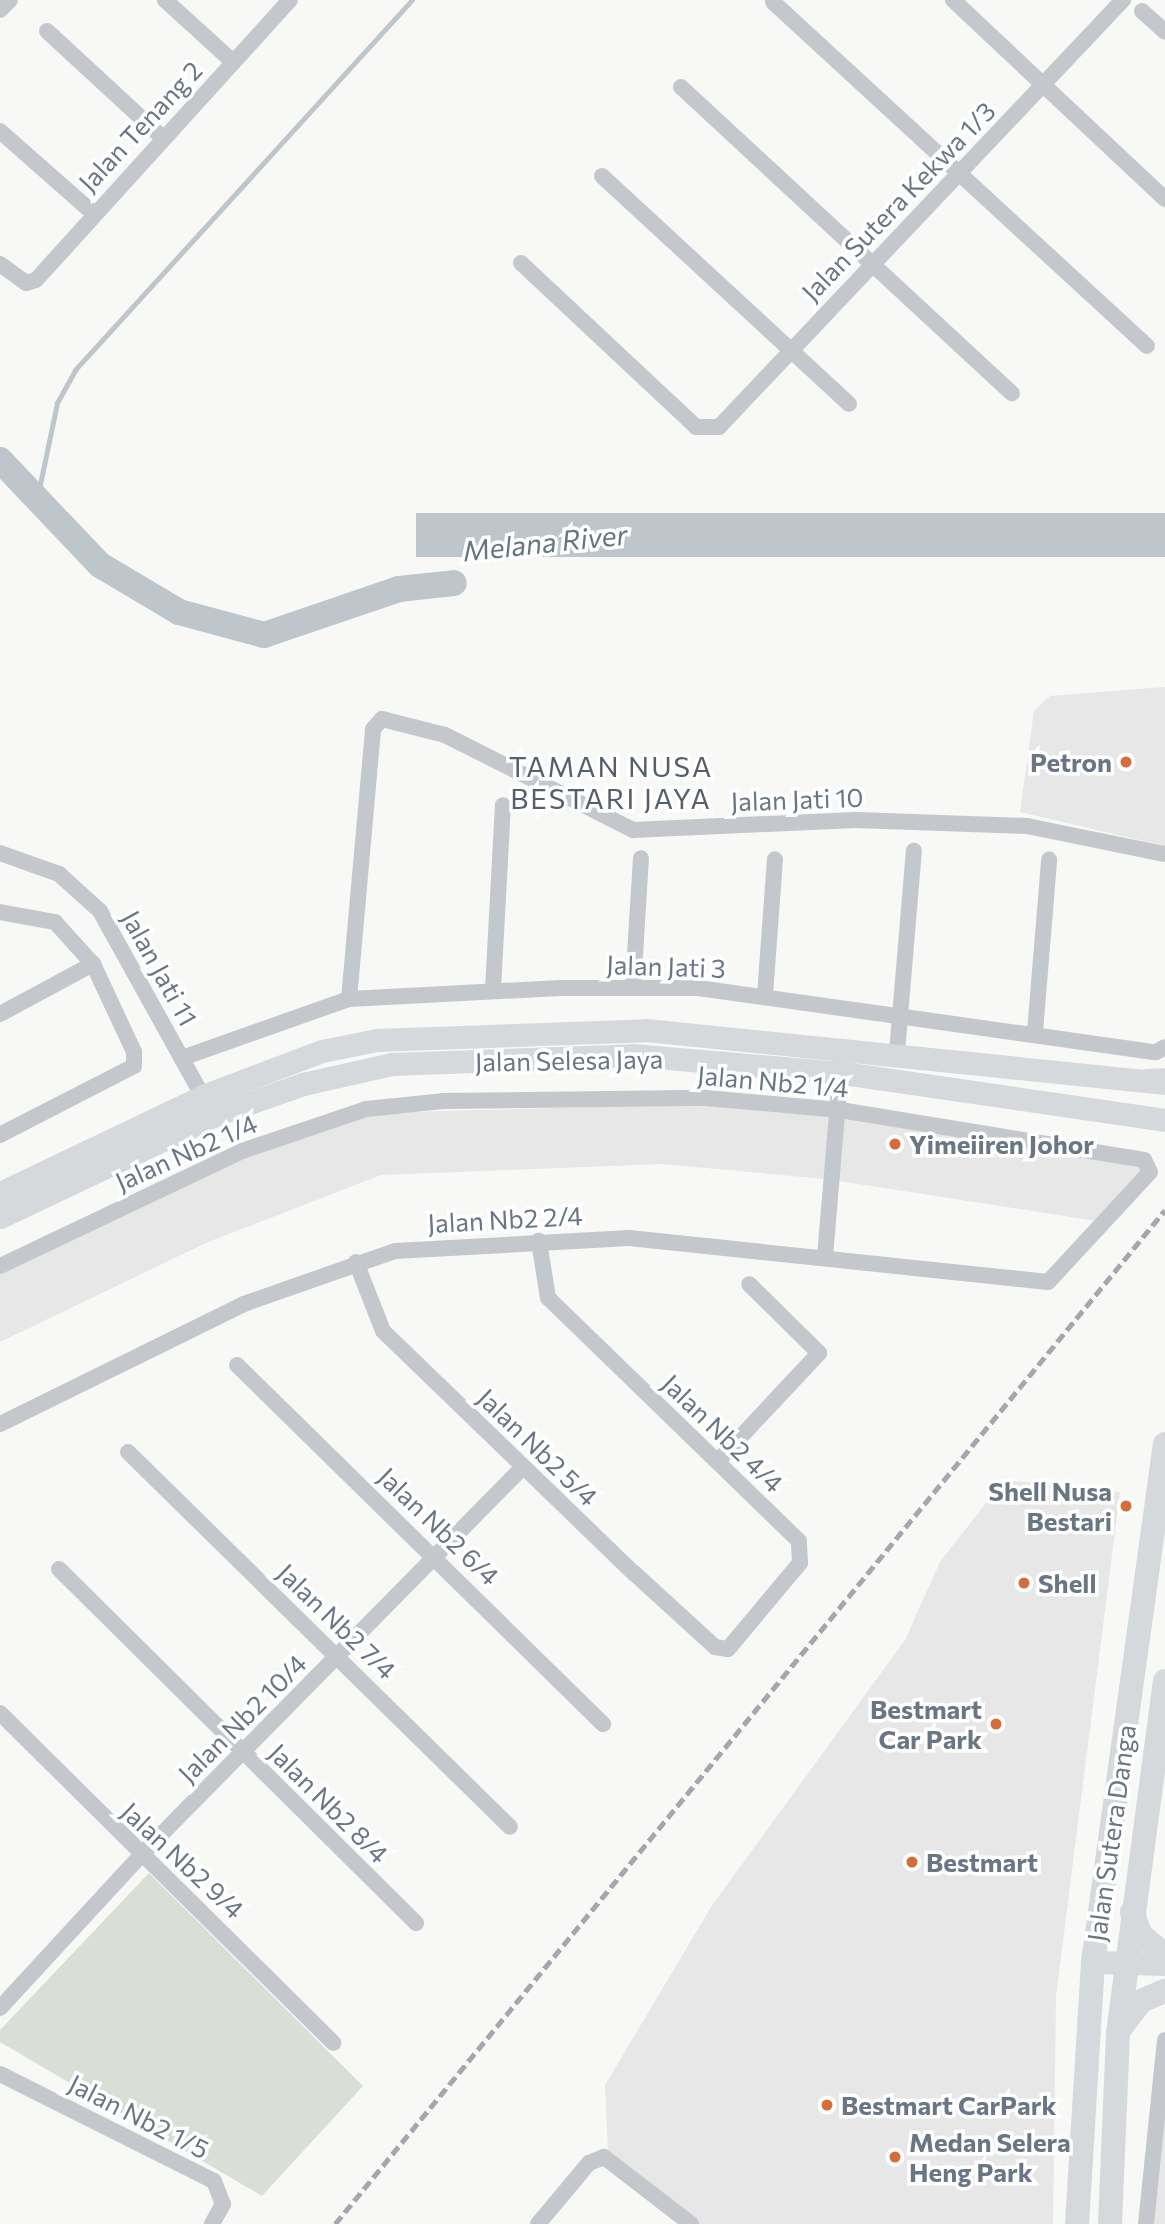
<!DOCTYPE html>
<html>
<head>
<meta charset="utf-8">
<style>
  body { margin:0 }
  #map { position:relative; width:1165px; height:2224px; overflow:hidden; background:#f8f8f6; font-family:Commissioner,sans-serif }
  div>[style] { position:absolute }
  .built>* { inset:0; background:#e6e7e6 }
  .green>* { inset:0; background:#d9dfd7 }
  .water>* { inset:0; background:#bec6cb; transform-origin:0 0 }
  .stream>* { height:4.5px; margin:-2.25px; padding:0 2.25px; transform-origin:2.25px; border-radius:2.25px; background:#bec6cb }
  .river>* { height:26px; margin:-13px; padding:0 13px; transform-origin:13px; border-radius:13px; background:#bec6cb }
  .minor>* { height:16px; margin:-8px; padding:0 8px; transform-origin:8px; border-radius:8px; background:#c4c7cb }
  .secondary>* { height:23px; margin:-11.5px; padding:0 11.5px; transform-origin:11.5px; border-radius:11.5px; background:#d5d9dc }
  .primary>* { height:24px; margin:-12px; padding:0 12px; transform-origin:12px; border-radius:12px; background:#d5d9dc }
  .rail>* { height:4.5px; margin-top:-2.25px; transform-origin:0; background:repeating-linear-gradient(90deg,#a4a8ae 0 10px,transparent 0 15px) }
  .dots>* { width:19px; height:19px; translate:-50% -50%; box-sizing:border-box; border:4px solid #fff; border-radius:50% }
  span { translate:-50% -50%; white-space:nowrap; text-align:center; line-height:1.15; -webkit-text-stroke:7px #fff; paint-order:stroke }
  .street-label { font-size:26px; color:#6a7684 }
  .poi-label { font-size:26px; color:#6a7684; font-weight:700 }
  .right { translate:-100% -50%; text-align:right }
  .left { translate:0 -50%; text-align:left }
  .water-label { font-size:28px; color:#65767f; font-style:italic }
  .neighbourhood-label { font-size:28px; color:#575f6a; letter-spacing:2px }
</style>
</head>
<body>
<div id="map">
  <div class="built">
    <div style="clip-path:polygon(1165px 687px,1165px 846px,1020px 812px,1034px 711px,1050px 696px)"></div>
    <div style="clip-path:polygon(708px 1104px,846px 1116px,1144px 1165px,1143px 1171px,1097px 1221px,826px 1179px,662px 1164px,381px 1175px,208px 1242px,0 1342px,0 1274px,246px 1155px,371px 1113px)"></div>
    <div style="clip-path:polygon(1004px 1480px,1120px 1492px,1056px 1996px,1053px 2224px,700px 2224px,608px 2152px,605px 2085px,711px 1907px,905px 1640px,940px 1562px)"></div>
    <div style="clip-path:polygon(1165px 2052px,1165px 2224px,1150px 2224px)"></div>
  </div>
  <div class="green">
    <div style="clip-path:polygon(149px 1873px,363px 2086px,262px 2196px,0 2042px,0 2030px)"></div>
  </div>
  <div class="water">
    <div style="left:1165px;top:513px;width:44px;height:749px;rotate:90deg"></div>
  </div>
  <div class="stream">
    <div style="left:37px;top:499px;width:98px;rotate:-78.2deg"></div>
    <div style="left:57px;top:403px;width:38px;rotate:-61deg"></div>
    <div style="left:75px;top:370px;width:500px;rotate:-47.67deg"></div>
  </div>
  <div class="river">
    <div style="left:0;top:460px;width:145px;rotate:46.4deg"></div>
    <div style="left:100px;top:565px;width:92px;rotate:30.7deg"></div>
    <div style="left:179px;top:612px;width:88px;rotate:15.1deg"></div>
    <div style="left:264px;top:635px;width:143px;rotate:-18.8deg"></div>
    <div style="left:399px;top:589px;width:55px;rotate:-6.2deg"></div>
  </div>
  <div class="minor">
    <div style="left:165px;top:0;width:91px;rotate:42.3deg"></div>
    <div style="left:953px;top:0;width:291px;rotate:43.2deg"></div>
    <div style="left:773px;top:2px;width:508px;rotate:42.61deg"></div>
    <div style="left:0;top:10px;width:14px;rotate:-45deg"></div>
    <div style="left:1142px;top:11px;width:31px;rotate:42deg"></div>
    <div style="left:47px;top:31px;width:158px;rotate:42.7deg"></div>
    <div style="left:681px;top:87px;width:451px;rotate:42.8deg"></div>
    <div style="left:0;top:131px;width:124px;rotate:41.4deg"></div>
    <div style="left:602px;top:176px;width:336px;rotate:42.7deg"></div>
    <div style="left:521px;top:263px;width:240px;rotate:43.1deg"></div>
    <div style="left:696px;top:427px;width:23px"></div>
    <div style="left:719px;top:427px;width:588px;rotate:-46.59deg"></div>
    <div style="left:0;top:264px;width:32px;rotate:36deg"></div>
    <div style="left:26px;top:283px;width:10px;rotate:-17deg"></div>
    <div style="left:36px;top:280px;width:378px;rotate:-47.8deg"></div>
    <div style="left:0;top:853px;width:63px;rotate:19.6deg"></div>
    <div style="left:59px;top:874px;width:55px;rotate:42.1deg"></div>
    <div style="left:100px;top:911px;width:221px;rotate:61deg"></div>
    <div style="left:0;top:912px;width:56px;rotate:10.3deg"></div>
    <div style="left:55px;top:922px;width:57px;rotate:47.9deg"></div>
    <div style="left:93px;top:964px;width:97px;rotate:65deg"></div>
    <div style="left:134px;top:1052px;width:14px;rotate:90deg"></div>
    <div style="left:134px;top:1066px;width:151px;rotate:152.8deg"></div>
    <div style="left:633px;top:988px;width:130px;rotate:-86.5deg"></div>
    <div style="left:493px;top:989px;width:184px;rotate:-86.9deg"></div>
    <div style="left:765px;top:995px;width:136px;rotate:-85.8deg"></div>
    <div style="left:349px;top:999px;width:271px;rotate:-84.9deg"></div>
    <div style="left:373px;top:729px;width:13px;rotate:-48deg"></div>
    <div style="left:382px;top:719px;width:65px;rotate:14.3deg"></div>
    <div style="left:445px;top:735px;width:211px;rotate:26.8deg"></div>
    <div style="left:633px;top:830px;width:223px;rotate:-2.6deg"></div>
    <div style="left:856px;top:820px;width:171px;rotate:2deg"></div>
    <div style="left:1027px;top:826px;width:141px;rotate:11.5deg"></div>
    <div style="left:0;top:1014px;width:106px;rotate:-28.3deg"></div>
    <div style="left:1035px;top:1032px;width:173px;rotate:-85.3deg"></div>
    <div style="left:897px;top:1052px;width:202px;rotate:-85.2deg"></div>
    <div style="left:182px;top:1058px;width:177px;rotate:-19.5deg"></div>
    <div style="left:349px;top:999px;width:212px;rotate:-3deg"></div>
    <div style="left:561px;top:988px;width:137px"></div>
    <div style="left:698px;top:988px;width:462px;rotate:8deg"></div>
    <div style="left:1156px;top:1052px;width:10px;rotate:-29deg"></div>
    <div style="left:825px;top:1257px;width:193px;rotate:-85.2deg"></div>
    <div style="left:356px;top:1262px;width:74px;rotate:68.6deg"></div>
    <div style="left:383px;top:1331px;width:349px;rotate:44deg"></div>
    <div style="left:634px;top:1573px;width:110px;rotate:42.4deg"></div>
    <div style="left:715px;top:1647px;width:13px;rotate:9deg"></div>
    <div style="left:728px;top:1649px;width:112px;rotate:-50.1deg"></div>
    <div style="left:800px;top:1563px;width:22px;rotate:-93deg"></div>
    <div style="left:799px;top:1541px;width:349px;rotate:-135.9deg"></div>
    <div style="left:548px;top:1298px;width:58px;rotate:-99deg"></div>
    <div style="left:0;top:1266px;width:268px;rotate:-25.4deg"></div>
    <div style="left:242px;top:1151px;width:131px;rotate:-18.7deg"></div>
    <div style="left:366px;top:1109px;width:77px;rotate:-5.9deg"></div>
    <div style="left:443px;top:1101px;width:263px;rotate:-0.7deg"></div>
    <div style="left:706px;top:1098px;width:135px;rotate:5.1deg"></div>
    <div style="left:840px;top:1110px;width:308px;rotate:9.3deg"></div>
    <div style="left:1144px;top:1160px;width:13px;rotate:63deg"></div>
    <div style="left:1150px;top:1172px;width:150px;rotate:132.8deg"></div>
    <div style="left:1048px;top:1282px;width:421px;rotate:-174deg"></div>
    <div style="left:629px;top:1238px;width:234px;rotate:176.8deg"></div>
    <div style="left:395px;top:1251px;width:160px;rotate:160.7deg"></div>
    <div style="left:244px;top:1304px;width:272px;rotate:153.8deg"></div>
    <div style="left:237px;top:1365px;width:513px;rotate:44.45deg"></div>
    <div style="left:128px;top:1452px;width:535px;rotate:44.47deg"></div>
    <div style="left:718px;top:1461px;width:148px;rotate:-46.9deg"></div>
    <div style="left:819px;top:1353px;width:98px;rotate:-135.4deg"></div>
    <div style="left:59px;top:1569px;width:503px;rotate:44.76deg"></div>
    <div style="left:0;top:1713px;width:469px;rotate:44.7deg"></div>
    <div style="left:0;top:2008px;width:209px;rotate:-47.3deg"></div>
    <div style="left:142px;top:1854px;width:543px;rotate:-45.45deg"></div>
    <div style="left:0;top:2074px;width:239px;rotate:26.6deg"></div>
    <div style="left:214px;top:2181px;width:25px;rotate:69deg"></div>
    <div style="left:223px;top:2204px;width:23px;rotate:119deg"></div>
    <div style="left:538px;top:2224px;width:80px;rotate:-50.1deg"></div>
    <div style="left:589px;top:2163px;width:16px;rotate:-22deg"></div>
    <div style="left:604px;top:2157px;width:110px;rotate:37.6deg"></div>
    <div style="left:1146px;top:2224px;width:185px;rotate:-84.1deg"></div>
  </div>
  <div class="secondary">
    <div style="left:0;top:1193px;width:225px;rotate:-25.5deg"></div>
    <div style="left:203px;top:1096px;width:127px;rotate:-20.7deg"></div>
    <div style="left:322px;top:1051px;width:56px;rotate:-11.3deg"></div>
    <div style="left:377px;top:1040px;width:269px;rotate:-2.1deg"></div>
    <div style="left:646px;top:1030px;width:522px;rotate:5.83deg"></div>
    <div style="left:0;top:1217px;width:236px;rotate:-25.4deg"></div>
    <div style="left:213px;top:1116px;width:96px;rotate:-19.6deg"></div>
    <div style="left:303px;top:1084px;width:91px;rotate:-12.7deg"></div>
    <div style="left:392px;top:1064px;width:240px;rotate:-2.1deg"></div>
    <div style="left:632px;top:1055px;width:212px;rotate:4.9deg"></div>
    <div style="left:843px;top:1073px;width:325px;rotate:8.3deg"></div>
    <div style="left:1093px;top:1962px;width:72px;rotate:1.6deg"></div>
  </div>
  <div class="primary">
    <div style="left:1148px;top:1081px;width:17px;rotate:-3deg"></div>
    <div style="left:1132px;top:1912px;width:25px;rotate:69deg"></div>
    <div style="left:1141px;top:1935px;width:31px;rotate:40deg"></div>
    <div style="left:1120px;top:2029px;width:35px;rotate:-53deg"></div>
    <div style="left:1141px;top:2001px;width:26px;rotate:-23deg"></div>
    <div style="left:1077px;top:2224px;width:262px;rotate:-86.5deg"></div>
    <div style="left:1093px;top:1962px;width:523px;rotate:-82.09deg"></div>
    <div style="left:1110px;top:2224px;width:191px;rotate:-87.6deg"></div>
    <div style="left:1118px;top:2033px;width:355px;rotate:-82.4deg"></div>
  </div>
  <div class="rail">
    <div style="left:335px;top:2224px;width:1310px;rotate:-50.7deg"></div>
  </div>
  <div class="dots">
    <div style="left:1126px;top:762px;background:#d56d38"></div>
    <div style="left:895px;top:1144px;background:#d56d38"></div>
    <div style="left:1126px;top:1506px;background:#d56d38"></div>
    <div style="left:1024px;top:1583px;background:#d56d38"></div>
    <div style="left:996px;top:1724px;background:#d56d38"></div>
    <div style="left:912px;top:1862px;background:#d56d38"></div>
    <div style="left:827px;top:2105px;background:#d56d38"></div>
    <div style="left:895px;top:2157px;background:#d56d38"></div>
  </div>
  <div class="street-label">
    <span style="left:140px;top:126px;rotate:-47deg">Jalan Tenang 2</span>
    <span style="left:898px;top:201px;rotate:-46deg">Jalan Sutera Kekwa 1/3</span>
    <span style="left:797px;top:799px;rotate:-2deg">Jalan Jati 10</span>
    <span style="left:666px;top:966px;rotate:2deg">Jalan Jati 3</span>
    <span style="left:160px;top:968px;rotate:61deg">Jalan Jati 11</span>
    <span style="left:569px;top:1060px;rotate:-1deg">Jalan Selesa Jaya</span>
    <span style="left:773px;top:1081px;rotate:5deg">Jalan Nb2 1/4</span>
    <span style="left:186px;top:1152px;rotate:-24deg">Jalan Nb2 1/4</span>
    <span style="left:505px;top:1219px;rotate:-3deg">Jalan Nb2 2/4</span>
    <span style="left:723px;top:1433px;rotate:44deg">Jalan Nb2 4/4</span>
    <span style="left:538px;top:1447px;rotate:44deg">Jalan Nb2 5/4</span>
    <span style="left:439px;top:1526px;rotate:44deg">Jalan Nb2 6/4</span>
    <span style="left:337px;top:1621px;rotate:44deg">Jalan Nb2 7/4</span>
    <span style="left:242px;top:1718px;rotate:-45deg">Jalan Nb2 10/4</span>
    <span style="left:329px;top:1803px;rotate:45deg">Jalan Nb2 8/4</span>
    <span style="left:1111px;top:1833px;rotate:-82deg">Jalan Sutera Danga</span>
    <span style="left:183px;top:1860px;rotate:43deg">Jalan Nb2 9/4</span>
    <span style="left:139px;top:2116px;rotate:27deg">Jalan Nb2 1/5</span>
  </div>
  <div class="poi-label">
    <span class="right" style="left:1112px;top:762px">Petron</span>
    <span class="left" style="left:909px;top:1144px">Yimeiiren Johor</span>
    <span class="right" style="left:1112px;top:1506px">Shell Nusa<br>Bestari</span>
    <span class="left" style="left:1038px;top:1583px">Shell</span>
    <span class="right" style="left:982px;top:1724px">Bestmart<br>Car Park</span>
    <span class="left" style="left:926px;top:1862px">Bestmart</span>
    <span class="left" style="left:841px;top:2105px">Bestmart CarPark</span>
    <span class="left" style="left:909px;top:2157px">Medan Selera<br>Heng Park</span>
  </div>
  <div class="water-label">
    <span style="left:545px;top:542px;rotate:-6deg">Melana River</span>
  </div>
  <div class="neighbourhood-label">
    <span style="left:611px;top:782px">TAMAN NUSA<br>BESTARI JAYA</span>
  </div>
</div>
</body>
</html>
